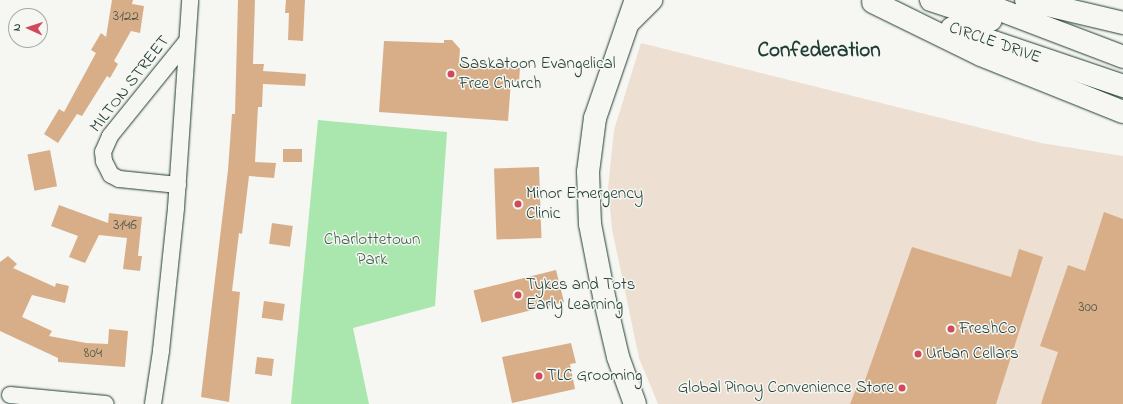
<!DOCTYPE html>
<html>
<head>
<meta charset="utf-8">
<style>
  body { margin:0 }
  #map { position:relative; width:1123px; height:404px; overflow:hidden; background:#f6f6f2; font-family:"Indie Flower",sans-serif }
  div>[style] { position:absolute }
  .built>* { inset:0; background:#ede0d2 }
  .green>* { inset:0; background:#aae7ae }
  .building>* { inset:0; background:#d8ae89; transform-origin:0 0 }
  .roads { filter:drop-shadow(0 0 1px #1f3d34) drop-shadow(0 0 1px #1f3d34) }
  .minor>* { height:16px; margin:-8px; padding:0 8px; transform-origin:8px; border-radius:8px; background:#f6f6f2 }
  .secondary>* { height:22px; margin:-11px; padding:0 11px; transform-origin:11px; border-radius:11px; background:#f6f6f2 }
  .trunk>* { height:22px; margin:-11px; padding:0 11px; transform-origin:11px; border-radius:11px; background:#f6f6f2 }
  .dots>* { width:11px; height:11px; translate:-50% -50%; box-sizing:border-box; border:2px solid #f6f6f2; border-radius:50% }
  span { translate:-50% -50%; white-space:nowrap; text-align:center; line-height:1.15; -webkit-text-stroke:3px #f6f6f2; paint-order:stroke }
  .number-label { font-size:15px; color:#4d5949 }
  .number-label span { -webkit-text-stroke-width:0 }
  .street-label { font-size:17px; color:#1f3d34 }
  .poi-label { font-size:17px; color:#1f3d34 }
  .left { translate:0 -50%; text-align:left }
  .right { translate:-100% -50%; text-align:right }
  .park-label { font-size:17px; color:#3b5f4c }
  .district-label { font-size:21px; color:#1f3d34; font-weight:700 }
  .north { position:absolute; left:8px; top:8px; width:40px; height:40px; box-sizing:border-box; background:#f6f6f2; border:1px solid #a0aca6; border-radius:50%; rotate:273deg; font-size:11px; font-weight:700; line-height:16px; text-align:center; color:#1f3d34 }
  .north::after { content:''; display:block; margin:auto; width:14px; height:18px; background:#d1495b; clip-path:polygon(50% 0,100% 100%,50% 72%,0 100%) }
</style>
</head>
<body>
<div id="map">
  <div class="built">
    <div style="clip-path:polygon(641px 43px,1041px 143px,1123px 156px,1123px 404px,658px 404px,639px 358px,612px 229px,608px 188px,614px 130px)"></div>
  </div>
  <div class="green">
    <div style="clip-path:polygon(318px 120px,447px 132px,435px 306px,353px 328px,369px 404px,291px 404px)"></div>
  </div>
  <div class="building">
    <div style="clip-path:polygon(112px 0,133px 0,132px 4px,144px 6px,140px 33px,131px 31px,114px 61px,118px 64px,110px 78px,107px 76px,82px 116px,77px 114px,58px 143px,44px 134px,59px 109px,64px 112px,96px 53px,91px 50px,101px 33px,106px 37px)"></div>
    <div style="clip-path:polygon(238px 0,255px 0,253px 64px,264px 64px,263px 71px,306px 74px,305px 86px,263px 84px,262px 107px,258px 107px,255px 162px,276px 163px,274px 178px,249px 176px,242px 234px,239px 233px,232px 291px,240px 292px,229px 402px,201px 397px,228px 170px,232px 114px,235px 114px)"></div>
    <div style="clip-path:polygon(286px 0,305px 0,303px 41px,288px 40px,289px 13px,285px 13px)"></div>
    <div style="clip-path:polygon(444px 40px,452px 40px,460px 49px,459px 63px,520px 68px,519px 82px,511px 81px,508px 121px,379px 112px,384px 41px,444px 43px)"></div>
    <div style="left:283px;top:149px;width:19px;height:13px"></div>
    <div style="left:50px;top:150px;width:37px;height:23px;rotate:79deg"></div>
    <div style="left:539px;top:167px;width:71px;height:45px;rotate:88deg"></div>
    <div style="clip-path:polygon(59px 205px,108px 223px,109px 213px,142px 217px,138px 256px,142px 256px,140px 271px,123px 269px,127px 238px,99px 235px,85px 263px,69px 257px,78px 236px,51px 226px)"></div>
    <div style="clip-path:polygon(1104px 212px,1123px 219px,1123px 404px,1041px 404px,1058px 352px,1040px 346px,1068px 265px,1085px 271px)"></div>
    <div style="left:272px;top:223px;width:21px;height:21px;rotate:8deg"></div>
    <div style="clip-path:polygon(912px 247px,1011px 277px,1019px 249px,1043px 257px,996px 404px,850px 404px,858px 384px,863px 386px)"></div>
    <div style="clip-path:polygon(8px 256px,17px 264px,13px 268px,55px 287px,56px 283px,69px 286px,65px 303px,32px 295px,22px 317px,52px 331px,49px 336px,86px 343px,108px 344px,109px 329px,128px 331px,125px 367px,58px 362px,58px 358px,0 331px,0 262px)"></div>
    <div style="left:556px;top:270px;width:33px;height:85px;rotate:76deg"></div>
    <div style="left:264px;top:301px;width:21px;height:17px;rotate:8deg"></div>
    <div style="clip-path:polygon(571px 343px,576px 363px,570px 364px,575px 389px,512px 403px,502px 357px)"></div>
    <div style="left:257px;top:357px;width:17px;height:17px;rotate:7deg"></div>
  </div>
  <div class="roads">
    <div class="minor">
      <div style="left:178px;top:185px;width:59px;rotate:-174.2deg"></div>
      <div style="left:119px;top:179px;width:9px;rotate:-153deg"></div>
      <div style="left:111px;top:175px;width:16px;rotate:-117deg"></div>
      <div style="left:104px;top:161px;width:9px;rotate:-96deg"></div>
      <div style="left:103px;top:152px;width:17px;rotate:-66deg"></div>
      <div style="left:110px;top:136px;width:121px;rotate:-51deg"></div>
      <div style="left:10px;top:395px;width:96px;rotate:5.4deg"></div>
      <div style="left:153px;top:404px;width:54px;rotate:-81.4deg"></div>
      <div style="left:161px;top:351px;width:144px;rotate:-84deg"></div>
      <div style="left:176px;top:208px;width:208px;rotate:-86.1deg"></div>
    </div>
    <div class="secondary">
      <div style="left:634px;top:5px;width:120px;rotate:109deg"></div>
      <div style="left:595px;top:118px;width:54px;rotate:97.4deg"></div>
      <div style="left:588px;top:172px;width:52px;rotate:87.8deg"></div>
      <div style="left:590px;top:224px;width:78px;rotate:79deg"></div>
      <div style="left:605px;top:301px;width:57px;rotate:76.9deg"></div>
      <div style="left:618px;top:357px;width:50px;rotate:70.1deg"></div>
    </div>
    <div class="trunk">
      <div style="left:931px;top:0;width:63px;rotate:18.4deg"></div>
      <div style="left:974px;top:0;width:160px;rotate:20.9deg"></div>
      <div style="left:1026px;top:0;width:100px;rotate:13.3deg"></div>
      <div style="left:873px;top:2px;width:120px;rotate:26.1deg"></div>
      <div style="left:981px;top:55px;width:153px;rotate:21.9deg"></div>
      <div style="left:628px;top:23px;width:33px;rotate:-45deg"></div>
      <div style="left:952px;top:28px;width:181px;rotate:18.7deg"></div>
    </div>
  </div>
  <div class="dots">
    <div style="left:451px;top:74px;background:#d1495b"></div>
    <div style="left:518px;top:204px;background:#d1495b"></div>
    <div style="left:518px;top:295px;background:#d1495b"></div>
    <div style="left:951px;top:329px;background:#d1495b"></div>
    <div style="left:918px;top:354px;background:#d1495b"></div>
    <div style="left:539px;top:376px;background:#d1495b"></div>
    <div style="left:902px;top:388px;background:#d1495b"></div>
  </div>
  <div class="number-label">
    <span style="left:126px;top:17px">3122</span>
    <span style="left:125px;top:226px">3146</span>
    <span style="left:1088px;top:308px">300</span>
    <span style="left:93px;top:354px">804</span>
  </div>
  <div class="street-label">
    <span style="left:995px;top:43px;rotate:19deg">CIRCLE DRIVE</span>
    <span style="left:130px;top:84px;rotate:-52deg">MILTON STREET</span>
  </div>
  <div class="poi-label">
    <span class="left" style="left:459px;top:74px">Saskatoon Evangelical<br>Free Church</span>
    <span class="left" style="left:526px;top:204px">Minor Emergency<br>Clinic</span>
    <span class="left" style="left:526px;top:295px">Tykes and Tots<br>Early Learning</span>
    <span class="left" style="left:959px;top:329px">FreshCo</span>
    <span class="left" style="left:926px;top:354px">Urban Cellars</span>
    <span class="left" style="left:547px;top:376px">TLC Grooming</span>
    <span class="right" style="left:894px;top:388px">Global Pinoy Convenience Store</span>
  </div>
  <div class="park-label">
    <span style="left:372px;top:250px">Charlottetown<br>Park</span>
  </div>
  <div class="district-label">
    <span style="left:819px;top:51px">Confederation</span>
  </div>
  <div class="north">N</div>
</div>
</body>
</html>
